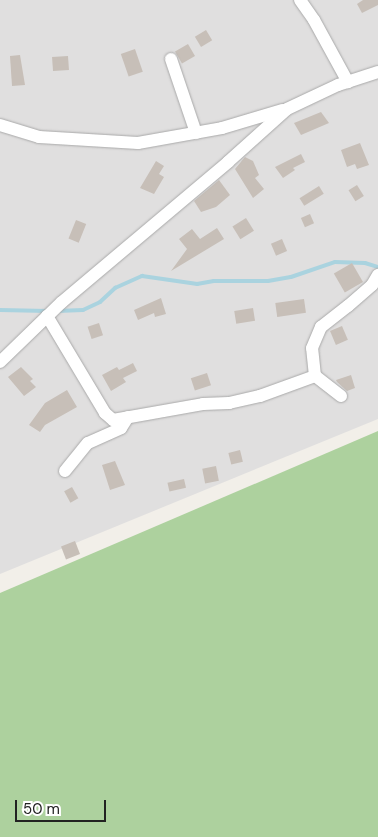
<!DOCTYPE html>
<html>
<head>
<meta charset="utf-8">
<style>
  body { margin:0 }
  #map { position:relative; width:378px; height:837px; overflow:hidden; background:#f2efe9; font-family:"DM Sans",sans-serif }
  div>[style] { position:absolute }
  .residential>* { inset:0; background:#e0dfdf }
  .forest>* { inset:0; background:#add19e }
  .stream>* { height:4px; margin:-2px; padding:0 2px; transform-origin:2px; border-radius:2px; background:#aad3df }
  .building>* { inset:0; background:#c7bfb8; transform-origin:0 0 }
  .roads { filter:drop-shadow(0 0 1px #a9a9a9) drop-shadow(0 0 1px #a9a9a9) }
  .minor>* { height:12px; margin:-6px; padding:0 6px; transform-origin:6px; border-radius:6px; background:#fff }
  span { translate:-50% -50%; white-space:nowrap; text-align:center; line-height:1.15; -webkit-text-stroke:5px #fff; paint-order:stroke }
  .scale { position:absolute; left:15px; top:800px; width:91px; height:22px; box-sizing:border-box; border:2px solid #222; border-top:0; padding-left:6px; font-size:15px; line-height:18px; white-space:nowrap; color:#222; -webkit-text-stroke:4px #fff; paint-order:stroke }
</style>
</head>
<body>
<div id="map">
  <div class="residential">
    <div style="clip-path:polygon(0 0,378px 0,378px 419px,0 574px)"></div>
  </div>
  <div class="forest">
    <div style="clip-path:polygon(378px 431px,378px 837px,0 837px,0 593px)"></div>
  </div>
  <div class="stream">
    <div style="left:0;top:310px;width:48px;rotate:1.2deg"></div>
    <div style="left:57px;top:311px;width:26px;rotate:-2deg"></div>
    <div style="left:83px;top:310px;width:19px;rotate:-25deg"></div>
    <div style="left:100px;top:302px;width:21px;rotate:-43deg"></div>
    <div style="left:115px;top:288px;width:30px;rotate:-24deg"></div>
    <div style="left:142px;top:276px;width:56px;rotate:8.3deg"></div>
    <div style="left:197px;top:284px;width:17px;rotate:-10deg"></div>
    <div style="left:214px;top:281px;width:54px"></div>
    <div style="left:268px;top:281px;width:23px;rotate:-10deg"></div>
    <div style="left:291px;top:277px;width:46px;rotate:-18.8deg"></div>
    <div style="left:335px;top:262px;width:30px;rotate:2deg"></div>
    <div style="left:365px;top:263px;width:14px;rotate:17deg"></div>
  </div>
  <div class="building">
    <div style="clip-path:polygon(363px 0,378px 0,378px 5px,362px 13px,357px 4px)"></div>
    <div style="left:206px;top:30px;width:12px;height:13px;rotate:59deg"></div>
    <div style="left:188px;top:44px;width:14px;height:15px;rotate:60deg"></div>
    <div style="left:135px;top:49px;width:24px;height:15px;rotate:71deg"></div>
    <div style="clip-path:polygon(20px 55px,25px 85px,12px 86px,10px 56px)"></div>
    <div style="left:68px;top:56px;width:14px;height:16px;rotate:86deg"></div>
    <div style="clip-path:polygon(321px 112px,329px 123px,301px 135px,294px 123px)"></div>
    <div style="clip-path:polygon(360px 143px,369px 165px,357px 169px,355px 164px,347px 167px,341px 150px)"></div>
    <div style="clip-path:polygon(301px 154px,305px 162px,293px 168px,295px 170px,283px 178px,275px 167px)"></div>
    <div style="clip-path:polygon(245px 157px,253px 161px,259px 175px,255px 178px,264px 189px,253px 198px,235px 169px)"></div>
    <div style="clip-path:polygon(156px 161px,164px 166px,159px 174px,164px 177px,154px 194px,140px 188px)"></div>
    <div style="clip-path:polygon(219px 180px,230px 195px,216px 207px,201px 212px,194px 201px)"></div>
    <div style="left:357px;top:185px;width:13px;height:10px;rotate:58deg"></div>
    <div style="left:319px;top:186px;width:9px;height:23px;rotate:58deg"></div>
    <div style="left:310px;top:214px;width:10px;height:10px;rotate:66deg"></div>
    <div style="left:246px;top:218px;width:15px;height:16px;rotate:58deg"></div>
    <div style="left:76px;top:220px;width:11px;height:20px;rotate:22deg"></div>
    <div style="clip-path:polygon(217px 228px,224px 239px,171px 271px,187px 249px,179px 239px,192px 229px,200px 239px)"></div>
    <div style="left:282px;top:239px;width:13px;height:12px;rotate:67deg"></div>
    <div style="left:352px;top:263px;width:22px;height:21px;rotate:60deg"></div>
    <div style="clip-path:polygon(161px 298px,166px 314px,155px 317px,154px 313px,138px 320px,134px 310px)"></div>
    <div style="left:304px;top:299px;width:14px;height:29px;rotate:82deg"></div>
    <div style="left:253px;top:308px;width:13px;height:19px;rotate:81deg"></div>
    <div style="left:99px;top:323px;width:13px;height:12px;rotate:72deg"></div>
    <div style="left:342px;top:326px;width:15px;height:13px;rotate:67deg"></div>
    <div style="clip-path:polygon(133px 363px,137px 371px,123px 378px,126px 382px,111px 391px,102px 375px,117px 367px,119px 370px)"></div>
    <div style="clip-path:polygon(21px 367px,33px 379px,30px 381px,36px 387px,24px 396px,8px 377px)"></div>
    <div style="left:207px;top:373px;width:13px;height:17px;rotate:72deg"></div>
    <div style="clip-path:polygon(351px 375px,355px 388px,347px 391px,337px 382px,336px 380px)"></div>
    <div style="clip-path:polygon(67px 390px,77px 407px,45px 425px,40px 432px,29px 425px,45px 403px)"></div>
    <div style="left:240px;top:450px;width:12px;height:12px;rotate:76deg"></div>
    <div style="clip-path:polygon(115px 461px,125px 485px,110px 490px,102px 465px)"></div>
    <div style="left:216px;top:466px;width:15px;height:14px;rotate:79deg"></div>
    <div style="left:184px;top:479px;width:9px;height:17px;rotate:77deg"></div>
    <div style="left:72px;top:487px;width:13px;height:9px;rotate:61deg"></div>
    <div style="left:75px;top:541px;width:14px;height:15px;rotate:69deg"></div>
  </div>
  <div class="roads">
    <div class="minor">
      <div style="left:300px;top:0;width:24px;rotate:55deg"></div>
      <div style="left:314px;top:20px;width:71px;rotate:61.3deg"></div>
      <div style="left:171px;top:59px;width:78px;rotate:71.3deg"></div>
      <div style="left:0;top:125px;width:41px;rotate:17.1deg"></div>
      <div style="left:39px;top:137px;width:99px;rotate:3.5deg"></div>
      <div style="left:138px;top:143px;width:85px;rotate:-10.1deg"></div>
      <div style="left:222px;top:128px;width:63px;rotate:-16.7deg"></div>
      <div style="left:47px;top:316px;width:113px;rotate:59.1deg"></div>
      <div style="left:105px;top:413px;width:11px;rotate:41deg"></div>
      <div style="left:113px;top:420px;width:91px;rotate:-10.1deg"></div>
      <div style="left:203px;top:404px;width:26px;rotate:-2deg"></div>
      <div style="left:229px;top:403px;width:32px;rotate:-13deg"></div>
      <div style="left:260px;top:396px;width:59px;rotate:-20deg"></div>
      <div style="left:0;top:362px;width:86px;rotate:-44.1deg"></div>
      <div style="left:62px;top:302px;width:217px;rotate:-40.1deg"></div>
      <div style="left:228px;top:162px;width:79px;rotate:-41.9deg"></div>
      <div style="left:287px;top:109px;width:56px;rotate:-25.2deg"></div>
      <div style="left:338px;top:85px;width:42px;rotate:-18deg"></div>
      <div style="left:341px;top:396px;width:33px;rotate:-142deg"></div>
      <div style="left:315px;top:376px;width:28px;rotate:-96deg"></div>
      <div style="left:312px;top:348px;width:23px;rotate:-67deg"></div>
      <div style="left:321px;top:327px;width:34px;rotate:-38deg"></div>
      <div style="left:348px;top:306px;width:32px;rotate:-41deg"></div>
      <div style="left:372px;top:285px;width:12px;rotate:-59deg"></div>
      <div style="left:65px;top:471px;width:36px;rotate:-51deg"></div>
      <div style="left:88px;top:443px;width:36px;rotate:-24deg"></div>
      <div style="left:121px;top:428px;width:13px;rotate:-58deg"></div>
    </div>
  </div>
  <div class="scale">50 m</div>
</div>
</body>
</html>
